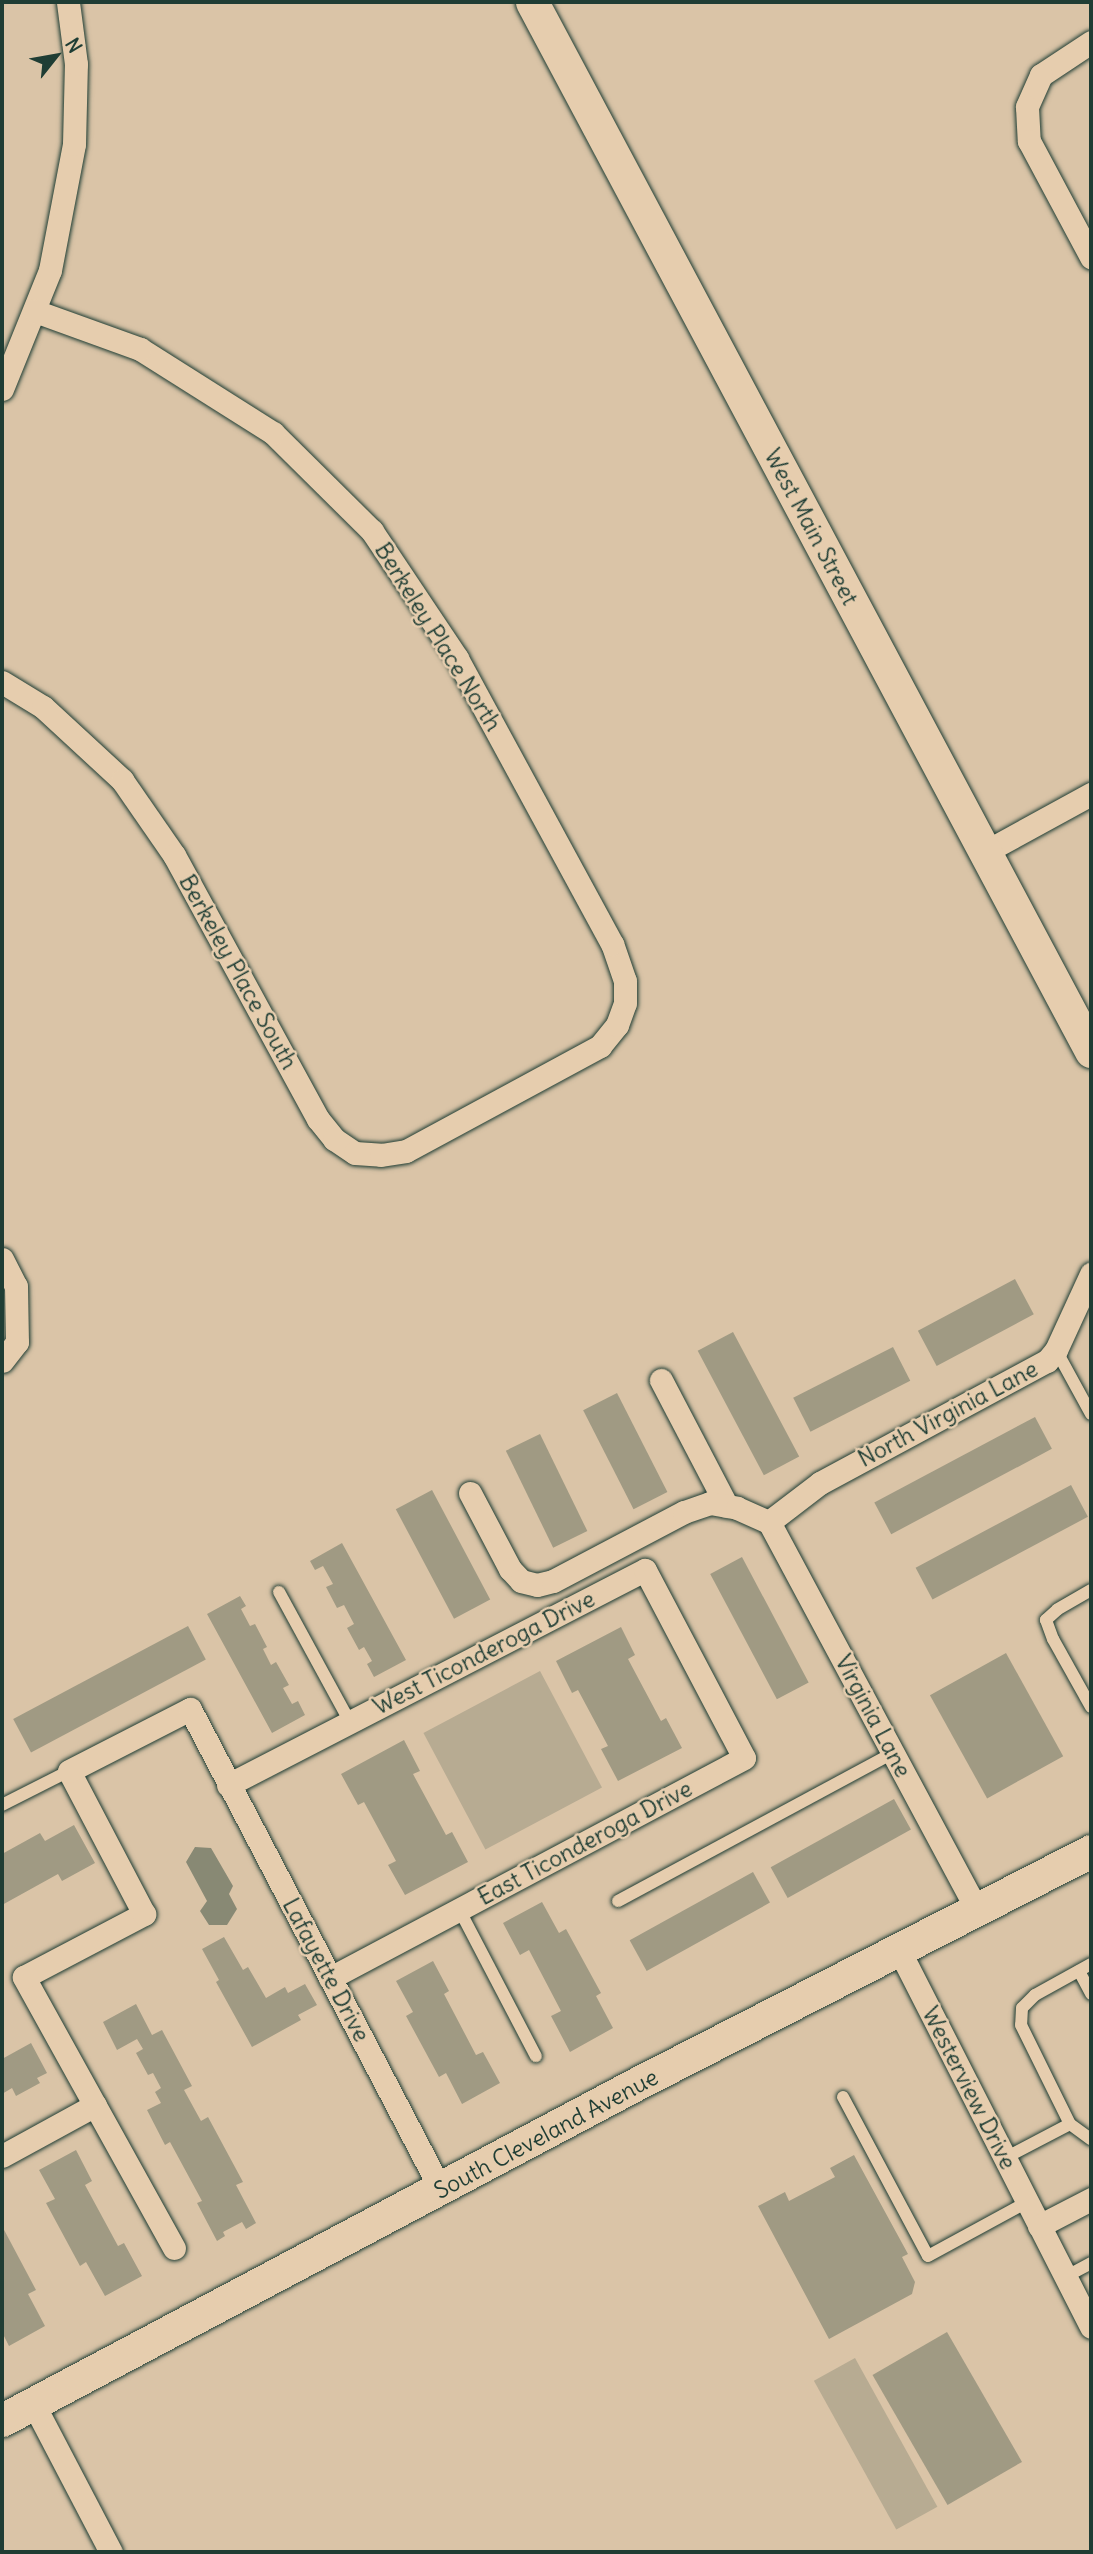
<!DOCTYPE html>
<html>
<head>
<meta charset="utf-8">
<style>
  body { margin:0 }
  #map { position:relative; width:1093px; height:2554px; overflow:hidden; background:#dac4a7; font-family:Delius,sans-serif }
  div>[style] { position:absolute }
  .green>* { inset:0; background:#b7ab92; transform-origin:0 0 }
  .water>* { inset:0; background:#888974 }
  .building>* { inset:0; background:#a09a83; transform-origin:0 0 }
  .roads { filter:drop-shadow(0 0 2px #1f3d34) drop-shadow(0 0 2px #1f3d34) }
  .service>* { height:12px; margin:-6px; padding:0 6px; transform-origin:6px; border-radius:6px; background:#e6cdae }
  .minor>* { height:23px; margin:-11.5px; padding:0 11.5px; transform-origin:11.5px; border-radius:11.5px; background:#e6cdae }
  .secondary>* { height:33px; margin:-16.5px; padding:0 16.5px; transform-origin:16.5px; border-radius:16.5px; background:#e6cdae }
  span { translate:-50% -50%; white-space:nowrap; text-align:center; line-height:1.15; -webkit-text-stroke:5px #e6cdae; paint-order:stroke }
  .street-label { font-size:23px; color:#1f3d34 }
  .frame { position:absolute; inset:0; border:4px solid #1f3d34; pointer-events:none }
  .north { position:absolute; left:21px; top:21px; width:70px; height:70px; -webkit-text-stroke:5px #e6cdae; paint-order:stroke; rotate:59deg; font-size:19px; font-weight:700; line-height:28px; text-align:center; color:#1f3d34 }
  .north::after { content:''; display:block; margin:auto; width:24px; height:32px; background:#1f3d34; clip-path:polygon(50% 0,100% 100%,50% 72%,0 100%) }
</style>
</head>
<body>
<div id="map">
  <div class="green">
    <div style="left:540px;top:1671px;width:132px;height:132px;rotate:62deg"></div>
    <div style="left:855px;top:2358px;width:170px;height:47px;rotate:61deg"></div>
  </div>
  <div class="water">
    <div style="clip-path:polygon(195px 1847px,211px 1848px,233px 1886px,229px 1894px,237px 1909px,227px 1925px,209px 1925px,200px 1911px,207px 1901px,186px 1862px)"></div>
  </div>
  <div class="building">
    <div style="left:1015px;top:1279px;width:40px;height:110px;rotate:62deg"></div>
    <div style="left:733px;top:1332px;width:141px;height:40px;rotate:62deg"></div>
    <div style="left:893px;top:1347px;width:38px;height:112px;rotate:63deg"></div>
    <div style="left:617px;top:1393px;width:111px;height:38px;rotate:63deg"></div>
    <div style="left:1035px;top:1417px;width:36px;height:182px;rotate:62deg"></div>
    <div style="left:540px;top:1434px;width:108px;height:38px;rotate:64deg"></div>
    <div style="left:1071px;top:1485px;width:36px;height:176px;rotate:62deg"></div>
    <div style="left:432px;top:1490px;width:124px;height:41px;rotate:62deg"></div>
    <div style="clip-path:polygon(342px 1543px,406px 1660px,374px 1677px,367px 1664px,372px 1661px,364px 1647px,359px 1650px,347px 1628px,354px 1624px,344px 1605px,337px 1608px,326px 1587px,333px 1584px,323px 1566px,315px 1570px,310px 1561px)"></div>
    <div style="left:742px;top:1557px;width:142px;height:36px;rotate:62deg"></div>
    <div style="clip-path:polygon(240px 1596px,246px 1606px,241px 1609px,250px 1626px,255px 1624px,267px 1647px,263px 1649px,271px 1665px,276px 1662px,289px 1685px,283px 1688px,292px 1704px,298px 1701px,305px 1715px,272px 1733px,207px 1614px)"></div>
    <div style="left:188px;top:1626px;width:38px;height:198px;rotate:62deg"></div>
    <div style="clip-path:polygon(621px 1627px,635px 1655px,628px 1659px,661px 1721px,666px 1718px,682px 1748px,618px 1781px,601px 1749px,608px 1746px,578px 1690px,572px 1693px,556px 1661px)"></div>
    <div style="left:1006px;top:1653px;width:118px;height:87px;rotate:61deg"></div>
    <div style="clip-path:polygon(404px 1740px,420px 1771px,413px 1774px,446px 1835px,452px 1832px,468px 1862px,405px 1895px,388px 1865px,396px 1861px,364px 1802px,358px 1805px,341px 1774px)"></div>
    <div style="left:894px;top:1799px;width:35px;height:141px;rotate:61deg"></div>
    <div style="clip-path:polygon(74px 1825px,95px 1863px,62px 1881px,58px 1874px,2px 1905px,2px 1854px,40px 1833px,45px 1841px)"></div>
    <div style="left:753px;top:1872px;width:35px;height:141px;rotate:61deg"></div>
    <div style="clip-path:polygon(542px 1902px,559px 1933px,566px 1929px,601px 1993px,596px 1996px,613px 2028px,570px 2052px,551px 2016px,561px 2011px,529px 1950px,520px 1955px,503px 1923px)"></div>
    <div style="clip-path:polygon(224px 1937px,243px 1970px,248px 1967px,266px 1998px,285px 1987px,288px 1993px,305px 1984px,317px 2005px,298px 2015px,301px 2020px,252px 2047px,216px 1982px,219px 1980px,202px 1949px)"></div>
    <div style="clip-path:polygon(433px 1961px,449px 1991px,444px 1994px,476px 2055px,483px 2052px,500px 2083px,462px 2104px,446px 2073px,439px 2077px,406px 2016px,413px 2012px,396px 1981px)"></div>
    <div style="clip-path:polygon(136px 2004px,152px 2035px,162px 2030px,192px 2086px,184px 2090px,201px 2121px,208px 2117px,243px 2182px,236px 2185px,256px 2223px,246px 2229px,242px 2222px,223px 2232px,225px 2236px,217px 2241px,197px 2203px,202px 2201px,170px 2142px,165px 2145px,147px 2110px,161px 2103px,155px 2092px,161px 2088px,153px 2073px,148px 2075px,136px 2053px,143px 2049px,137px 2039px,117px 2050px,103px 2022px)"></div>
    <div style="clip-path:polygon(31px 2043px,47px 2073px,37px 2078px,40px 2083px,16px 2096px,12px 2088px,2px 2094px,2px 2059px)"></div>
    <div style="clip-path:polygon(76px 2150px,92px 2181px,85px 2185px,118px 2246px,124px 2243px,142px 2276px,105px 2296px,86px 2262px,80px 2266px,46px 2203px,55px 2199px,39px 2170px)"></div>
    <div style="clip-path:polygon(854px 2155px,908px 2254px,902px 2257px,915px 2282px,912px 2294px,829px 2339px,758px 2206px,785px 2192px,789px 2201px,835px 2177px,830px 2168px)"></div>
    <div style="clip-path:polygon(2px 2226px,36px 2290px,28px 2294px,45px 2326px,9px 2346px,2px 2332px)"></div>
    <div style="left:947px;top:2332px;width:150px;height:86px;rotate:60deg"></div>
  </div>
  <div class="roads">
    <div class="service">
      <div style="left:1056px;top:1350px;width:73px;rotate:61.3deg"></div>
      <div style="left:1091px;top:1590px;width:39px;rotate:150deg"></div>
      <div style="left:1057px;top:1610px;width:15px;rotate:138deg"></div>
      <div style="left:1046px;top:1620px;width:20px;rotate:70deg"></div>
      <div style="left:1053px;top:1639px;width:78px;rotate:60.8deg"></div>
      <div style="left:279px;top:1592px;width:148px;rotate:61.4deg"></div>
      <div style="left:2px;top:1805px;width:75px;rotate:-26.9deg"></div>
      <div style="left:618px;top:1901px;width:312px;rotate:-28.3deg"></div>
      <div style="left:459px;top:1909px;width:166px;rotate:62.4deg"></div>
      <div style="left:1091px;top:1964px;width:64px;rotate:151deg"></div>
      <div style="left:1035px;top:1995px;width:18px;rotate:135deg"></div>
      <div style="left:1022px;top:2008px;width:17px;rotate:93deg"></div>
      <div style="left:1021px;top:2025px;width:110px;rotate:63.7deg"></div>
      <div style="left:1070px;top:2124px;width:26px;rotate:36deg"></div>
      <div style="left:1079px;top:1971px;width:26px;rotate:62deg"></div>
      <div style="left:843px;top:2097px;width:180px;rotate:61.9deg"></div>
      <div style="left:928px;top:2256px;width:113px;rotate:-28.6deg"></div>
      <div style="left:1005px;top:2158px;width:73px;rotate:-27.6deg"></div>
      <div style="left:1065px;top:2277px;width:30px;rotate:-28deg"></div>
    </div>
    <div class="minor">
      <div style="left:1091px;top:42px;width:60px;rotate:146.6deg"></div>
      <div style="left:1041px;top:75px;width:35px;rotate:114deg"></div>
      <div style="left:1027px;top:107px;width:34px;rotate:87deg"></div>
      <div style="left:1029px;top:141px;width:132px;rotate:61.9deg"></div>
      <div style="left:2px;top:389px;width:128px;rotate:-68deg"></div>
      <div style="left:50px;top:270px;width:128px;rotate:-79.2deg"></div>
      <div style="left:74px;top:144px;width:80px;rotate:-88.6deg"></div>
      <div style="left:76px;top:64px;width:63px;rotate:-97.4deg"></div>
      <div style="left:2px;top:682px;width:48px;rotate:31.4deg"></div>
      <div style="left:43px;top:707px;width:108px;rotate:42.7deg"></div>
      <div style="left:122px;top:780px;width:91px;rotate:55.3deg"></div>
      <div style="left:174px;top:855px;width:301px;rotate:61.4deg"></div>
      <div style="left:318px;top:1119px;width:26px;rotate:51deg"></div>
      <div style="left:334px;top:1139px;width:25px;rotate:34deg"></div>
      <div style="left:355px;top:1153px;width:26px;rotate:4deg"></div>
      <div style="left:381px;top:1155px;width:25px;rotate:-9deg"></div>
      <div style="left:406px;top:1151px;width:221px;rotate:-28.4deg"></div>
      <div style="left:600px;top:1046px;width:27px;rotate:-51deg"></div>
      <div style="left:617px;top:1025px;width:23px;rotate:-70deg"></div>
      <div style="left:625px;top:1003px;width:22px;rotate:-90deg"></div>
      <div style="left:625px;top:981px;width:39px;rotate:-109deg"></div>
      <div style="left:612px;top:944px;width:325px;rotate:-118.5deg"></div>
      <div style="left:457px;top:658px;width:153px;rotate:-123.8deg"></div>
      <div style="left:372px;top:531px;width:139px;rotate:-135.3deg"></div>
      <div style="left:273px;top:433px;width:157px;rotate:-147.7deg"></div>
      <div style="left:140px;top:349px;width:112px;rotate:-160.1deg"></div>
      <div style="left:985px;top:852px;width:121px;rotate:-28.7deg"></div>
      <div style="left:2px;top:1259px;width:30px;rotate:63deg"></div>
      <div style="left:16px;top:1286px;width:56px;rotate:89deg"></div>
      <div style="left:17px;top:1342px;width:24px;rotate:128deg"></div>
      <div style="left:661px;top:1380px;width:142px;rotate:62.4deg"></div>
      <div style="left:470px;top:1493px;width:86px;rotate:62.2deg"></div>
      <div style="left:510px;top:1569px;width:16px;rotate:47deg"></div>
      <div style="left:521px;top:1581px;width:16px;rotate:14deg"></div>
      <div style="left:537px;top:1585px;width:16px;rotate:-14deg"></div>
      <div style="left:553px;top:1581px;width:148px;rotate:-27.8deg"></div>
      <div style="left:684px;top:1512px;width:28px;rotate:-19deg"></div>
      <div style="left:710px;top:1503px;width:27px;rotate:10deg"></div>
      <div style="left:737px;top:1508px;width:35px;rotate:24deg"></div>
      <div style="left:769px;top:1522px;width:440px;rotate:61.8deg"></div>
      <div style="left:769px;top:1522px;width:64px;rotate:-37.4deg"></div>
      <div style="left:820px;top:1483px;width:258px;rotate:-28.3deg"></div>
      <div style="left:1047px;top:1361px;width:14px;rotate:-51deg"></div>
      <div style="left:1056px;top:1350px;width:84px;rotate:-65.3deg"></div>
      <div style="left:228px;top:1785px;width:469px;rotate:-27.3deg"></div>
      <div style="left:645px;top:1570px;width:212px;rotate:62.2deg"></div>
      <div style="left:744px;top:1758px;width:469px;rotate:152deg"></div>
      <div style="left:899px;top:1950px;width:423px;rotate:63deg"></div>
      <div style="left:2px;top:2156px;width:106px;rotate:-28.7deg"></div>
      <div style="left:1039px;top:2226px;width:59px;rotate:-27.4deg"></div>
      <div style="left:174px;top:2248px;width:310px;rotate:-119deg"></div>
      <div style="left:24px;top:1977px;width:136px;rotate:-27.7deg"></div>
      <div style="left:144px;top:1914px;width:161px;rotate:-117.7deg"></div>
      <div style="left:69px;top:1771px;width:136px;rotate:-27.1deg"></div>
      <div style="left:190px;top:1709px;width:543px;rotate:62.44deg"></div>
      <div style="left:33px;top:2403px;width:168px;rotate:62.4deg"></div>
    </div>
    <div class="secondary">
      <div style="left:532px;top:2px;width:1189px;rotate:61.95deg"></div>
      <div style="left:2px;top:2420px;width:718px;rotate:-27.92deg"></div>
      <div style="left:636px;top:2084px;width:511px;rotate:-27.12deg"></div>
    </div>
  </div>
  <div class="street-label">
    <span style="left:811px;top:527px;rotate:62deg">West Main Street</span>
    <span style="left:438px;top:637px;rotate:58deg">Berkeley Place North</span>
    <span style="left:238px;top:972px;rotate:61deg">Berkeley Place South</span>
    <span style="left:948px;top:1414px;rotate:-28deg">North Virginia Lane</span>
    <span style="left:484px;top:1653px;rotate:-27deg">West Ticonderoga Drive</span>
    <span style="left:873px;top:1716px;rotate:62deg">Virginia Lane</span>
    <span style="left:585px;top:1843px;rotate:-28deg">East Ticonderoga Drive</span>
    <span style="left:326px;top:1970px;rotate:62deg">Lafayette Drive</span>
    <span style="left:969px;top:2088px;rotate:63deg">Westerview Drive</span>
    <span style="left:546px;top:2134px;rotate:-28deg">South Cleveland Avenue</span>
  </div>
  <div class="frame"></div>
  <div class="north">N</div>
</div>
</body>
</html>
